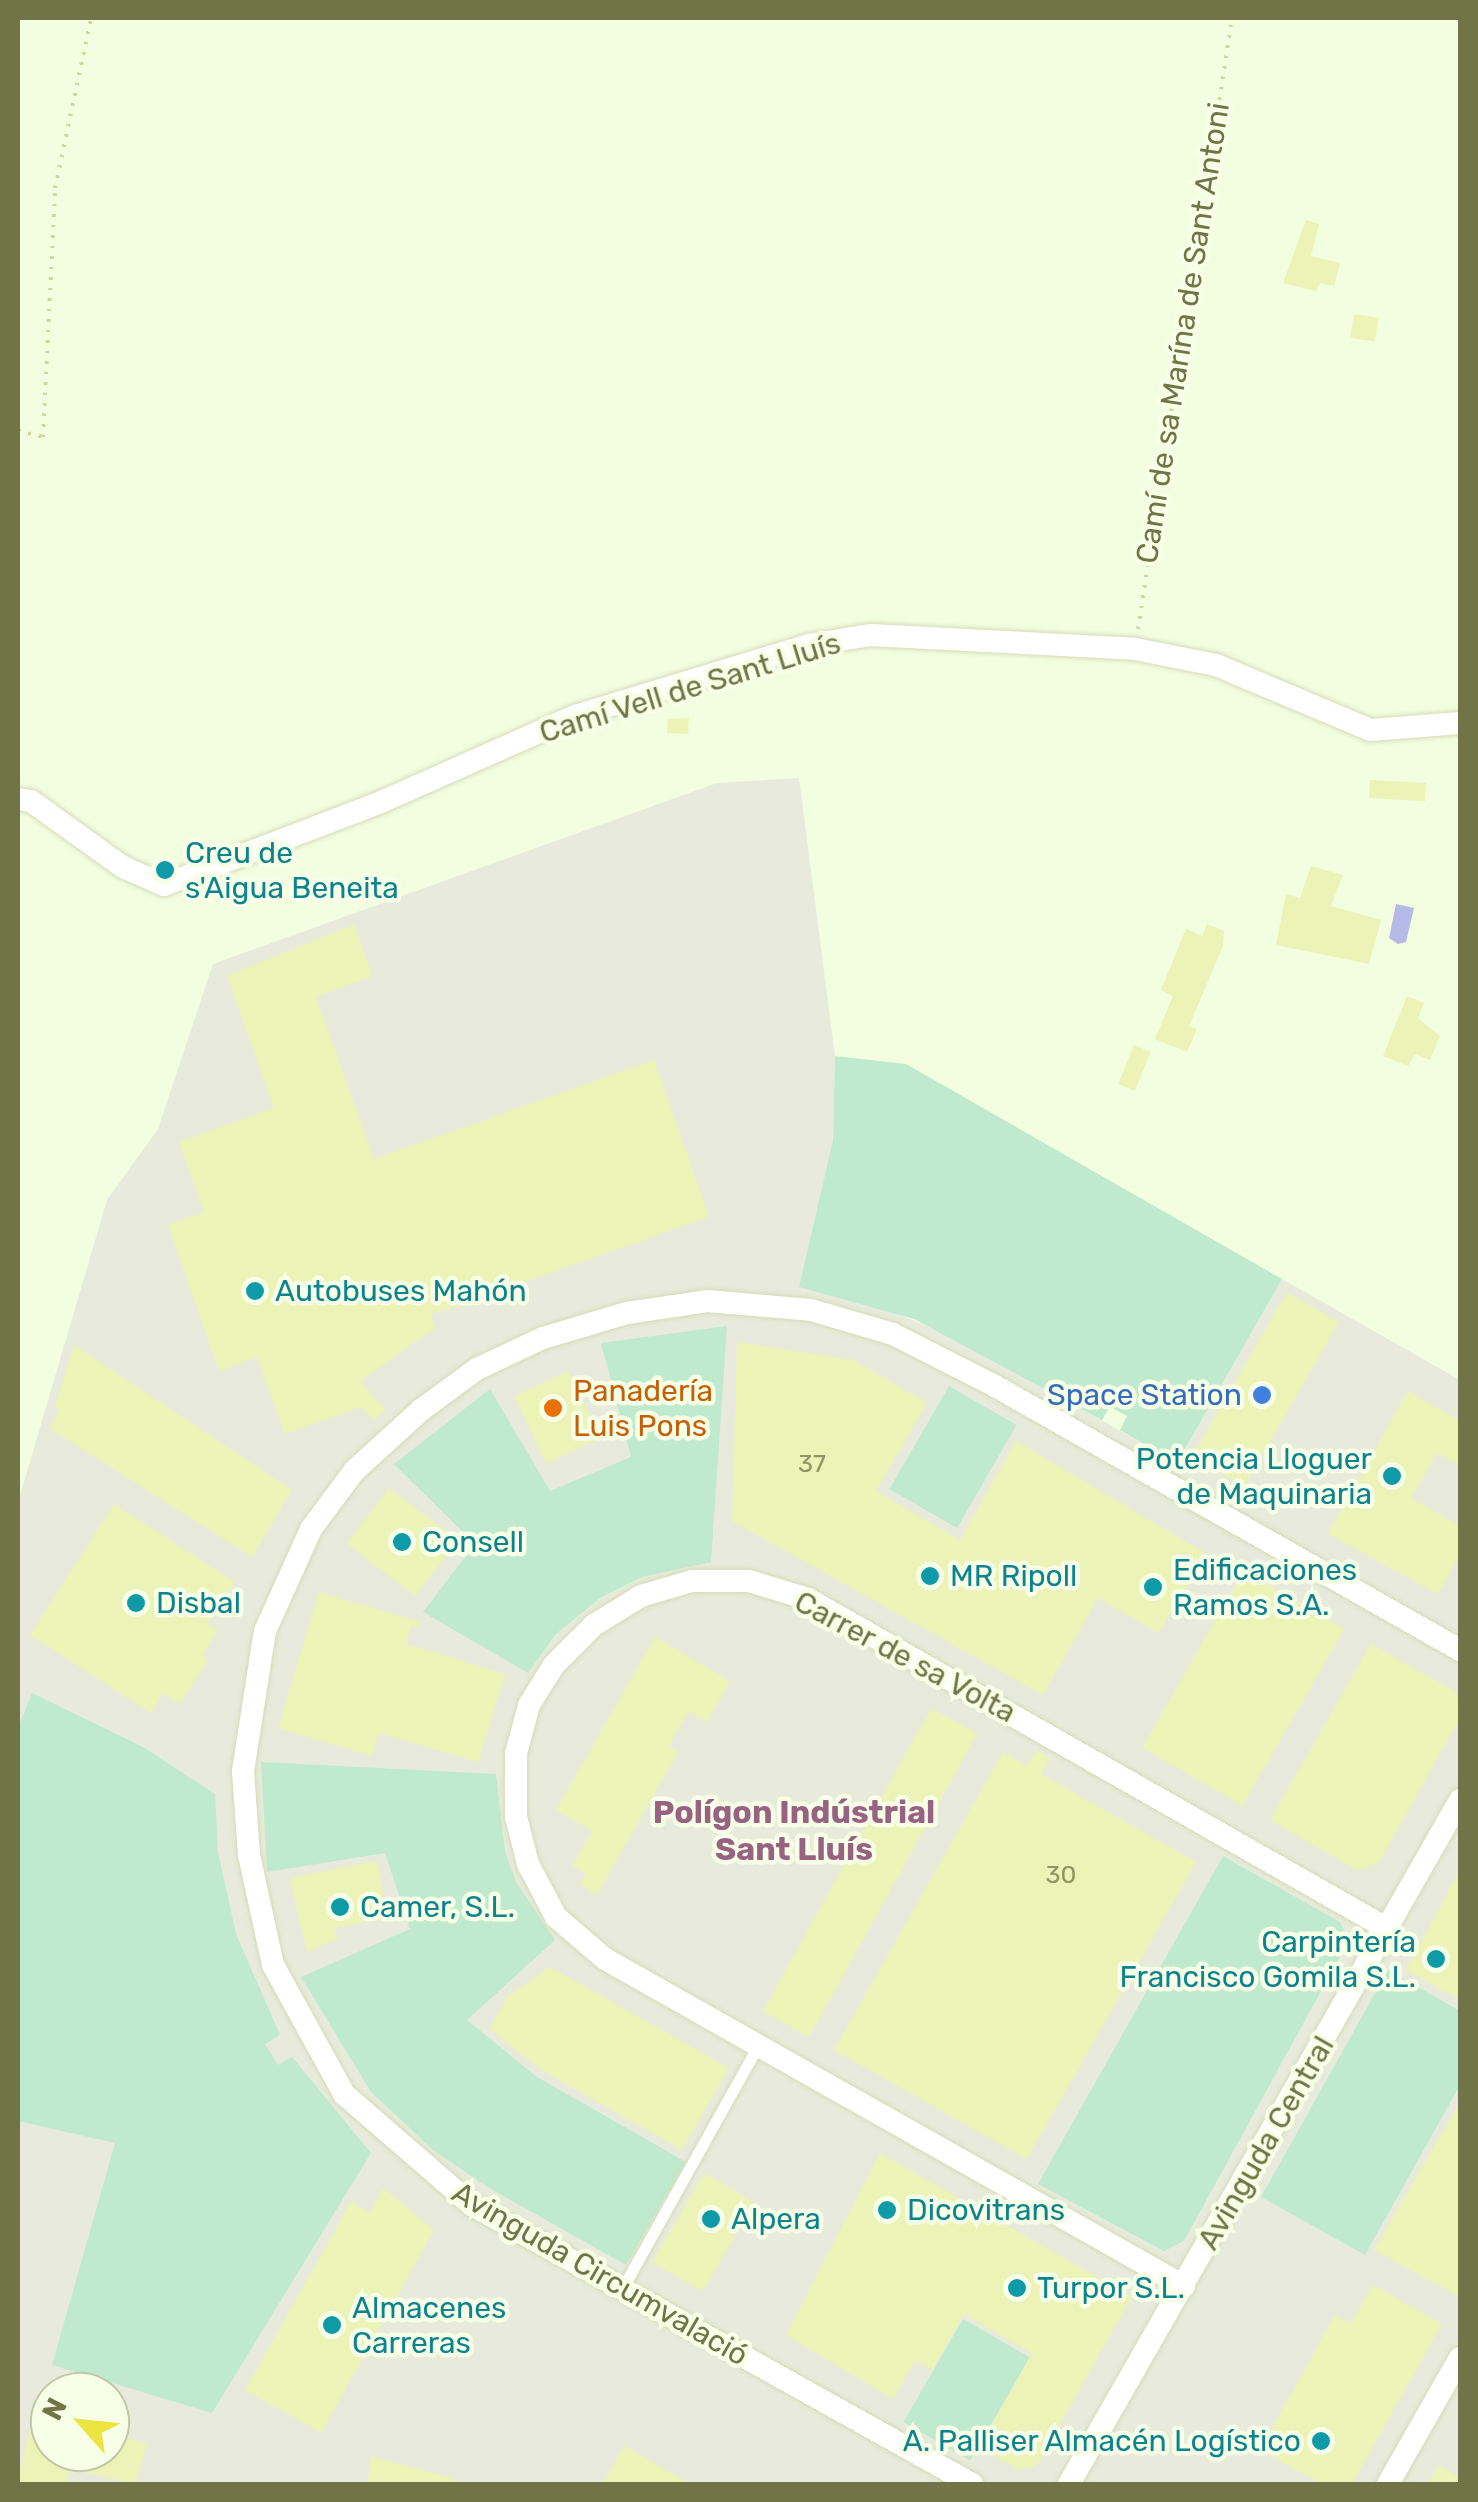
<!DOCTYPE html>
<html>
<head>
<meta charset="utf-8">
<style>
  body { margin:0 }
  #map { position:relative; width:1478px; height:2502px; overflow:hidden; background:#f3fde0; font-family:Rubik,sans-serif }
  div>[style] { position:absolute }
  .industrial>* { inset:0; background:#e8ebdc }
  .green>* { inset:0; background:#bfeacd; transform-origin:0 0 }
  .water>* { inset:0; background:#b5bae6 }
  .building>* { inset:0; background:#ebf3b7; transform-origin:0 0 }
  .path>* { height:4px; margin-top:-2px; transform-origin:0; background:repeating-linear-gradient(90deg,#cfd79b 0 2.5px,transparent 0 10.5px) }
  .roads { filter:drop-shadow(0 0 2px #d5dcb7) drop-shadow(0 0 2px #d5dcb7) }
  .lane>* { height:11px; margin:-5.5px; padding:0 5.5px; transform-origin:5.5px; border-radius:5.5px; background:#fff }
  .street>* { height:22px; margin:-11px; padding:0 11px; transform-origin:11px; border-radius:11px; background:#fff }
  .dots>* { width:28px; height:28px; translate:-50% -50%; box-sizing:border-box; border:5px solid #f7ffe7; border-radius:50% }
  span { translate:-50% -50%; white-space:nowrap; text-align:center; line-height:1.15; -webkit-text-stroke:9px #f7ffe7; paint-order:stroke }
  .number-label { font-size:25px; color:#8f9463 }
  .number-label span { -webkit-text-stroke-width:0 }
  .street-label { font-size:30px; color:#707447 }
  .culture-label { font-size:30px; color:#0d838f }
  .left { translate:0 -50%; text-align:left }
  .right { translate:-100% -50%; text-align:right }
  .food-label { font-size:30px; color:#c56008 }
  .shop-label { font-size:30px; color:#366cbe }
  .neighbourhood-label { font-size:32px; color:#986282; font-weight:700 }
  .frame { position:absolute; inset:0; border:20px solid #707447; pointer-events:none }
  .north { position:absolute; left:30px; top:2372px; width:100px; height:100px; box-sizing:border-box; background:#f7ffe7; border:2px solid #c1c7a7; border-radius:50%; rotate:297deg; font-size:28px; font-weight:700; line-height:40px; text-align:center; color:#707447 }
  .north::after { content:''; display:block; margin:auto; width:35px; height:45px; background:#ebe441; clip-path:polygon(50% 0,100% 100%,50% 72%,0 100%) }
</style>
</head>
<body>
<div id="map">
  <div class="industrial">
    <div style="clip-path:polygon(evenodd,799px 778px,835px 1056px,833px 1140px,800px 1287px,872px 1303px,964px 1342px,1177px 1463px,1282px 1279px,1460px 1380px,1460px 2484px,18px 2484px,18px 1502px,107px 1200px,158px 1129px,213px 964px,717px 783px,799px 778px,50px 2392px,110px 2392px,110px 2452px,50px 2452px,50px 2392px)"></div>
  </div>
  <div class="green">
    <div style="clip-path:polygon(835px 1056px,906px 1064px,1282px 1279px,1177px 1463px,1120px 1430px,1127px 1416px,1110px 1407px,1102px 1420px,914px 1319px,799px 1287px,833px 1140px)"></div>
    <div style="clip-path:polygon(727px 1326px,711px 1562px,642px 1577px,600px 1598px,556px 1634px,528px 1673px,423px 1612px,475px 1544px,394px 1464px,490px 1389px,550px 1491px,631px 1457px,601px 1343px)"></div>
    <div style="left:949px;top:1386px;width:78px;height:119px;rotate:30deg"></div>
    <div style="clip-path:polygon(32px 1693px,143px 1747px,215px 1794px,218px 1852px,236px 1934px,280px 2035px,265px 2044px,278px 2065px,292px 2057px,371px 2153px,212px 2413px,52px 2365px,115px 2143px,18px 2121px,18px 1728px)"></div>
    <div style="clip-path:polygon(261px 1762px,496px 1774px,505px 1851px,516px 1882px,555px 1940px,467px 2020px,537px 2077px,686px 2162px,626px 2265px,489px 2188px,433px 2150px,371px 2092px,301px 1977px,410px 1929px,385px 1853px,267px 1872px)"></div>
    <div style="clip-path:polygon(1223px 1856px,1340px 1922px,1349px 1940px,1184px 2241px,1164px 2251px,1038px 2184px)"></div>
    <div style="clip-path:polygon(1388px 1970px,1460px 2011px,1460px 2085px,1365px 2255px,1261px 2197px)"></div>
    <div style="left:963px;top:2319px;width:77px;height:119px;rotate:30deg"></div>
  </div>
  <div class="water">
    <div style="clip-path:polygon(1396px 904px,1414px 908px,1406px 942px,1398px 944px,1389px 938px)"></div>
  </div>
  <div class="building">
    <div style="clip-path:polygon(1306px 220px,1319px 224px,1311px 256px,1340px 263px,1334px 286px,1320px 283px,1316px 291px,1283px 283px)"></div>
    <div style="left:1354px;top:314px;width:25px;height:24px;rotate:9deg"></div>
    <div style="clip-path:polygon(689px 718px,688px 734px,667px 733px,668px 719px)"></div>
    <div style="left:1370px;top:780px;width:56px;height:18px;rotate:3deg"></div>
    <div style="clip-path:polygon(1311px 866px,1343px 875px,1331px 906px,1381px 920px,1369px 964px,1276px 945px,1286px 894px,1300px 898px)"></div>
    <div style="clip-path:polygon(354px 924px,372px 976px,316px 997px,374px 1159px,654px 1060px,709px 1217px,431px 1315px,435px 1328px,360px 1381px,386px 1410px,374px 1420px,362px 1407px,285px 1434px,257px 1357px,219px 1371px,168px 1225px,204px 1212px,179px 1142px,274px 1108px,227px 976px)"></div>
    <div style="clip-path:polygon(1207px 924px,1224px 931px,1223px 946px,1189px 1026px,1197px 1029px,1187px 1052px,1155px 1039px,1173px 996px,1161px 990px,1186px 929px,1202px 936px)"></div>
    <div style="clip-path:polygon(1407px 996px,1424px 1003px,1418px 1018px,1440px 1036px,1430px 1060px,1415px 1054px,1408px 1066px,1383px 1056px)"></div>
    <div style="left:1134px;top:1045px;width:18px;height:42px;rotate:22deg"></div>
    <div style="left:1287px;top:1292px;width:60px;height:190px;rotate:30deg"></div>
    <div style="clip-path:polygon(737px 1342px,853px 1360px,927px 1403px,876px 1491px,960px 1540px,1016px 1441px,1205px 1553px,1159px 1633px,1098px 1598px,1043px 1695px,732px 1521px)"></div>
    <div style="clip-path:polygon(74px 1345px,292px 1490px,252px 1557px,49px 1428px,60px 1410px,55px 1407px)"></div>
    <div style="left:569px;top:1371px;width:74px;height:60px;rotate:65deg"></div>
    <div style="clip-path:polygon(1408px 1391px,1460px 1421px,1460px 1466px,1437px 1453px,1411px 1498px,1460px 1526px,1460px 1554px,1438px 1594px,1328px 1534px)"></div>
    <div style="left:389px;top:1488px;width:86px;height:70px;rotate:37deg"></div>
    <div style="clip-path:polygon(114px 1504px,235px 1582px,208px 1624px,218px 1630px,202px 1656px,208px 1660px,180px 1704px,163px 1693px,151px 1713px,30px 1635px)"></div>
    <div style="left:1244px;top:1571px;width:116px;height:204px;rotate:30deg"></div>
    <div style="clip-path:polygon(319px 1592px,424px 1623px,411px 1627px,406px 1644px,505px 1674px,478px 1762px,379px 1733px,372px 1756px,278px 1728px)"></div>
    <div style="clip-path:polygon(655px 1637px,730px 1681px,707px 1722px,688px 1712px,669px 1746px,678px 1752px,597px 1895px,580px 1885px,586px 1874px,572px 1866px,592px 1831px,556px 1810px)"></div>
    <div style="clip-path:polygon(1371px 1644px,1456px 1692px,1460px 1718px,1378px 1864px,1358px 1871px,1270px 1820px)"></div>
    <div style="left:931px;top:1708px;width:53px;height:347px;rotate:29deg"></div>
    <div style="clip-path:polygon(1037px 1750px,1050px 1758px,1041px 1774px,1196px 1862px,1027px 2159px,834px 2050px,1003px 1752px,1027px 1766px)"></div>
    <div style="clip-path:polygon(377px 1861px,387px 1918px,334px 1928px,337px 1939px,307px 1952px,290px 1878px)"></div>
    <div style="clip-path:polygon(1460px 1870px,1460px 2000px,1406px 1970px)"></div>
    <div style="clip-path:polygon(550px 1967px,729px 2068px,682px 2150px,540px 2069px,490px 2029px,507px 1997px)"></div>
    <div style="clip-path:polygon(1460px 2102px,1460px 2297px,1374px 2250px)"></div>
    <div style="clip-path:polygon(880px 2153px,1132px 2297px,1036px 2466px,1019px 2470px,979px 2448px,1032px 2353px,964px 2314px,932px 2370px,915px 2361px,893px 2399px,786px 2335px)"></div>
    <div style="left:704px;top:2173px;width:58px;height:103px;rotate:30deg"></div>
    <div style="clip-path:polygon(383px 2188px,434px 2230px,321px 2433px,245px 2390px,351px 2202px,370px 2213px)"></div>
    <div style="clip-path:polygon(1373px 2285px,1442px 2324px,1352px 2484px,1322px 2484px,1260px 2450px,1335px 2315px,1350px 2324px)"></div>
    <div style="clip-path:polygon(69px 2375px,113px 2388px,113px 2392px,63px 2392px)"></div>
    <div style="clip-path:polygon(34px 2408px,50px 2412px,50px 2452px,110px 2452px,110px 2433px,147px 2444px,135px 2484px,71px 2469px,66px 2484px,18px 2484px)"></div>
    <div style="clip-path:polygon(624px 2446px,691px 2484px,603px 2484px)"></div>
    <div style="clip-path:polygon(370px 2456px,455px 2479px,455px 2484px,368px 2484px)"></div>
    <div style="clip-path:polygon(1439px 2465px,1460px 2478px,1460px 2484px,1428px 2484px)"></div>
  </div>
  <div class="path">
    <div style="left:18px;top:431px;width:26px;rotate:13deg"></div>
    <div style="left:43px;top:437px;width:249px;rotate:-87.2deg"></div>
    <div style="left:55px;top:188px;width:174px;rotate:-78deg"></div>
    <div style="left:1138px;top:629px;width:618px;rotate:-81.25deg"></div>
  </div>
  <div class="roads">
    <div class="lane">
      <div style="left:622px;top:2289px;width:278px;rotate:-60.8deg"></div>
    </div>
    <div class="street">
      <div style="left:18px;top:799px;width:13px;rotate:9deg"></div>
      <div style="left:31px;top:801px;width:113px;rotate:35.7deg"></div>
      <div style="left:123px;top:867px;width:45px;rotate:23.7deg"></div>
      <div style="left:164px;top:885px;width:232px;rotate:-20.9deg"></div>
      <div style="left:381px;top:802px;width:212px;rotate:-23.9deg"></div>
      <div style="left:575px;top:716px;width:245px;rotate:-16.9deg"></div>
      <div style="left:809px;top:645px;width:63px;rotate:-9.2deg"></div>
      <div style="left:871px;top:635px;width:264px;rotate:3deg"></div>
      <div style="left:1135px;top:649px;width:83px;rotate:11.2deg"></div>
      <div style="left:1216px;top:665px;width:168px;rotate:22.8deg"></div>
      <div style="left:1371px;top:730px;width:89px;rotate:-4.5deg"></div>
      <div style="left:1184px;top:2286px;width:665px;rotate:-150.54deg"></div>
      <div style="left:605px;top:1959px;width:65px;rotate:-139.4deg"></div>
      <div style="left:556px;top:1917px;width:60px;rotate:-117.8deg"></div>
      <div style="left:528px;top:1864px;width:49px;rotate:-104.3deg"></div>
      <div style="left:516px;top:1817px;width:63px;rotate:-90deg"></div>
      <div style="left:516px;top:1754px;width:51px;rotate:-75.1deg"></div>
      <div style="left:529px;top:1705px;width:47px;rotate:-58deg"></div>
      <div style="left:554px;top:1665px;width:57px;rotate:-45deg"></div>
      <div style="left:594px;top:1625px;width:55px;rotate:-31.7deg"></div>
      <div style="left:641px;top:1596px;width:53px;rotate:-16.4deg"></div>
      <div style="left:692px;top:1581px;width:57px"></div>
      <div style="left:749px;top:1581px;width:62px;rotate:17deg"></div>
      <div style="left:808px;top:1599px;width:667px;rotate:29.64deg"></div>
      <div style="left:972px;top:2484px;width:573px;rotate:-150.84deg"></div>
      <div style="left:472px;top:2205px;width:169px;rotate:-139.1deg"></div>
      <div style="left:344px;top:2094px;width:147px;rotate:-118.8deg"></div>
      <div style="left:273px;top:1965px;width:113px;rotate:-102.3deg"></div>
      <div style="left:249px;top:1855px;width:84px;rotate:-94.1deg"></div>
      <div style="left:243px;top:1771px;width:142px;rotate:-81.1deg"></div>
      <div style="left:265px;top:1631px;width:112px;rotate:-65.7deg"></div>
      <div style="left:311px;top:1529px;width:72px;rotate:-53.4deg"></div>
      <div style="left:354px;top:1471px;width:91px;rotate:-42.3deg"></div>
      <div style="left:421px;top:1410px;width:69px;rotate:-36.2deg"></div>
      <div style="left:477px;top:1369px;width:73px;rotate:-25.2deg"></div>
      <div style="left:543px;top:1338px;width:88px;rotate:-16.6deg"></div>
      <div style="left:627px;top:1313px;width:81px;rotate:-8.5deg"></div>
      <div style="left:707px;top:1301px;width:104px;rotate:4.9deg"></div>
      <div style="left:811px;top:1310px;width:85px;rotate:16.3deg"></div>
      <div style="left:893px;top:1334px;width:114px;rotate:27deg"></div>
      <div style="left:995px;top:1386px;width:535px;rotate:29.59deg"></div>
      <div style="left:1069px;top:2484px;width:788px;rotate:-60.25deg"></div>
      <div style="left:1388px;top:2484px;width:145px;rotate:-60.3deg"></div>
    </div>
  </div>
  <div class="dots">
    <div style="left:165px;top:870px;background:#0f9aa8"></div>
    <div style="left:255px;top:1291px;background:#0f9aa8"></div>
    <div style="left:1262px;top:1395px;background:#3f7fe0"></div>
    <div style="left:553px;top:1408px;background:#e8710a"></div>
    <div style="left:1392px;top:1476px;background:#0f9aa8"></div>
    <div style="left:402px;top:1542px;background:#0f9aa8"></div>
    <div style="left:930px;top:1576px;background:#0f9aa8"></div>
    <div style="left:1153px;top:1587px;background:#0f9aa8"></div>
    <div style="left:136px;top:1603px;background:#0f9aa8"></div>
    <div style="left:340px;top:1907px;background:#0f9aa8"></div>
    <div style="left:1436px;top:1959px;background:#0f9aa8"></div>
    <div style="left:887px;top:2210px;background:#0f9aa8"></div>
    <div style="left:711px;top:2219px;background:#0f9aa8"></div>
    <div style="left:1017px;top:2288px;background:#0f9aa8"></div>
    <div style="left:332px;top:2325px;background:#0f9aa8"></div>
    <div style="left:1321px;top:2441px;background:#0f9aa8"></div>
  </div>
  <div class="number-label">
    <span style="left:812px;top:1464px">37</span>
    <span style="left:1061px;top:1875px">30</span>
  </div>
  <div class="street-label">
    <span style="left:1183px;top:333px;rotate:-81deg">Camí de sa Marína de Sant Antoni</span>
    <span style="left:690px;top:688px;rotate:-17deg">Camí Vell de Sant Lluís</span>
    <span style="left:905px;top:1657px;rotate:28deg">Carrer de sa Volta</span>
    <span style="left:1266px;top:2143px;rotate:-60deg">Avinguda Central</span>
    <span style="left:600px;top:2274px;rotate:30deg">Avinguda Circumvalació</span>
  </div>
  <div class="culture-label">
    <span class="left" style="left:185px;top:870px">Creu de<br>s'Aigua Beneita</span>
    <span class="left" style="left:275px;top:1291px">Autobuses Mahón</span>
    <span class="right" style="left:1372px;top:1476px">Potencia Lloguer<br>de Maquinaria</span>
    <span class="left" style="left:422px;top:1542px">Consell</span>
    <span class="left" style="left:1173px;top:1587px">Edificaciones<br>Ramos S.A.</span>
    <span class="left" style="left:950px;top:1576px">MR Ripoll</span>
    <span class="left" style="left:156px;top:1603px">Disbal</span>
    <span class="left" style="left:360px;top:1907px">Camer, S.L.</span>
    <span class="right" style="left:1416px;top:1959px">Carpintería<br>Francisco Gomila S.L.</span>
    <span class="left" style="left:907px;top:2210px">Dicovitrans</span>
    <span class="left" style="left:731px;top:2219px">Alpera</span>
    <span class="left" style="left:1037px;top:2288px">Turpor S.L.</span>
    <span class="left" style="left:352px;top:2325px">Almacenes<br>Carreras</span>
    <span class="right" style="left:1301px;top:2441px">A. Palliser Almacén Logístico</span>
  </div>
  <div class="food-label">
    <span class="left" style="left:573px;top:1408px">Panadería<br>Luis Pons</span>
  </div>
  <div class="shop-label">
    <span class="right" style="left:1242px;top:1395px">Space Station</span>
  </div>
  <div class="neighbourhood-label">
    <span style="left:794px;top:1831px">Polígon Indústrial<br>Sant Lluís</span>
  </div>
  <div class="frame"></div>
  <div class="north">N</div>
</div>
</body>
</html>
